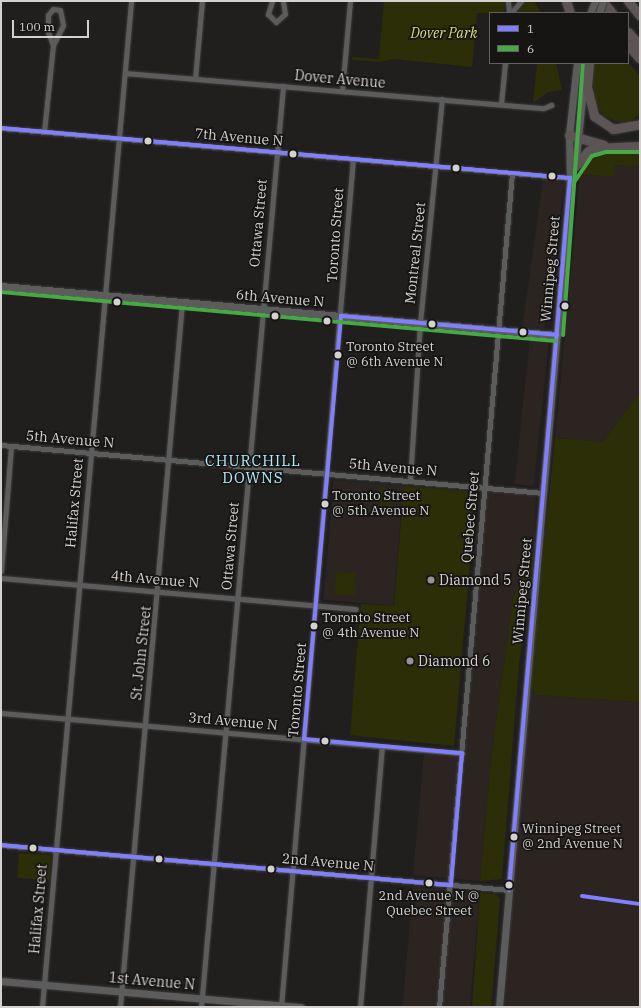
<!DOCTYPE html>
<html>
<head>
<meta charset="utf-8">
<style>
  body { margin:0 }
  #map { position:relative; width:641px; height:1008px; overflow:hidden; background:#201f1e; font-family:"IBM Plex Serif",serif }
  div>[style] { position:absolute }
  .built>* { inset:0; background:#2c2421; transform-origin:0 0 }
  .green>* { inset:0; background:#2c2e07; transform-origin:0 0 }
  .roads { filter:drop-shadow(0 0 1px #3d3c3c) drop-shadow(0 0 1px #3d3c3c) }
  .street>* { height:5px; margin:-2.5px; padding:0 2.5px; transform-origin:2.5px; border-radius:2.5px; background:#5d5c5c }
  .secondary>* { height:7px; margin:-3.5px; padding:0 3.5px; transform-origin:3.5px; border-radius:3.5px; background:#5d5c5c }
  .highway>* { height:9px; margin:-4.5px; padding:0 4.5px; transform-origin:4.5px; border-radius:4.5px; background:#5d5555 }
  .bridges { filter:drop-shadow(0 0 1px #3d3c3c) drop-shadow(0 0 1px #3d3c3c) }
  .secondary-bridge>* { height:7px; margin:-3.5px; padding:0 3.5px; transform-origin:3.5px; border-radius:3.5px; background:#5d5c5c }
  .bus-1>* { height:4px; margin:-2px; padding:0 2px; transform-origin:2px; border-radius:2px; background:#8080ff }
  .bus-2>* { height:4px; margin:-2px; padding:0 2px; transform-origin:2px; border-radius:2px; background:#46a946 }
  .dots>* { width:11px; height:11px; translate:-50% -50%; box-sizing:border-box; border:2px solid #171513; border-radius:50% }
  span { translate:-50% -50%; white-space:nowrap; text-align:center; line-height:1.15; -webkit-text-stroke:3.5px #171513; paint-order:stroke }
  .bus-label { font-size:13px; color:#d4d2d1 }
  .left { translate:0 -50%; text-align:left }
  .park-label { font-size:14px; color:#d6df77; font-style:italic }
  .street-label { font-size:14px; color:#d4d2d1 }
  .poi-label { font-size:14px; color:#d4d2d1 }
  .neighbourhood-label { font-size:15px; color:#b2e9f9; letter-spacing:1px }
  .frame { position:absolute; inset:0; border:2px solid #d4d2d1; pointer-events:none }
  .legend { position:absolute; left:489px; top:12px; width:140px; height:52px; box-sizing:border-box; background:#171513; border:1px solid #63615f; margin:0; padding:5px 7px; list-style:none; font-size:12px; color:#d4d2d1 }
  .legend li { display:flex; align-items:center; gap:8px; height:20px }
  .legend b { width:20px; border:1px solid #63615f }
  .scale { position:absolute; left:12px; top:20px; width:77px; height:18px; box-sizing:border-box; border:2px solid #d4d2d1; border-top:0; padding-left:5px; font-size:12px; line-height:14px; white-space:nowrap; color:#d4d2d1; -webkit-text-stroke:3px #171513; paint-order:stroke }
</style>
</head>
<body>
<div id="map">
  <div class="built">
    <div style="clip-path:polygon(615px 165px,640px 167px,640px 392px,603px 442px,555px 438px,580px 174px,613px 177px)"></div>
    <div style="left:543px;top:180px;width:22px;height:148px;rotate:8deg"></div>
    <div style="left:530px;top:338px;width:19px;height:147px;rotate:6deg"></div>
    <div style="left:334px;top:480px;width:70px;height:120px;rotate:5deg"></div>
    <div style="clip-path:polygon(488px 492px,536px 496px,534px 556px,528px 557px,513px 598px,491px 759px,480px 881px,413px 875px,424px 754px,465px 757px)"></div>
    <div style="clip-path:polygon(530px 687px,537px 695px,640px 702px,640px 1007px,504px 1007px)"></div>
    <div style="left:413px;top:887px;width:67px;height:120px;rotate:5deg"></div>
  </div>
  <div class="green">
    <div style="clip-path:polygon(384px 1px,505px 1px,504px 13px,477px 13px,472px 67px,394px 59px,380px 62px,352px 60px,352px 57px,379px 59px)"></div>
    <div style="clip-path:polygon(526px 1px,534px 1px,541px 13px,517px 13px)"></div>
    <div style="clip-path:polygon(628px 62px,640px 76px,640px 114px,629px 122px,615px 121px,603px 115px,594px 102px,593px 63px)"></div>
    <div style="clip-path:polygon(537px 63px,556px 63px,562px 90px,548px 92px,533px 103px)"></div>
    <div style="clip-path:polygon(608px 150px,640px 153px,640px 167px,615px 165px,614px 177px,580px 174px,589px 155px)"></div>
    <div style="clip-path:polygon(640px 392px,640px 702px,537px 695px,530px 687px,555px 438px,603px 442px)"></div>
    <div style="clip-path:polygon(404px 486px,476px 492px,454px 746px,350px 735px,361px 604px,394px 606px)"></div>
    <div style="clip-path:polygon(380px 487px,386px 488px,393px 512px,380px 511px)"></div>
    <div style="clip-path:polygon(534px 556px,519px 664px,502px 879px,480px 881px,491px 759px,513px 598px,528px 557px)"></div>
    <div style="left:336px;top:572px;width:20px;height:22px;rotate:3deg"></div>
    <div style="left:19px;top:853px;width:32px;height:25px;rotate:4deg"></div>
    <div style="clip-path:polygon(480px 893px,496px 894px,500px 899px,491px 1007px,472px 1007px)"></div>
  </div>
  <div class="roads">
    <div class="street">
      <div style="left:272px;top:1px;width:14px;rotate:107deg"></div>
      <div style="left:268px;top:14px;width:11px;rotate:45deg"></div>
      <div style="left:276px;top:22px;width:12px;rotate:-42deg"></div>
      <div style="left:285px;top:14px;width:13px;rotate:-99deg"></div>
      <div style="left:508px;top:1px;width:12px;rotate:85deg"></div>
      <div style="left:511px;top:13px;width:16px;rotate:-50deg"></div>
      <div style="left:125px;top:73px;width:420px;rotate:4.8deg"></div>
      <div style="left:544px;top:108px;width:8px;rotate:-23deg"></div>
      <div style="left:195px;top:79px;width:78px;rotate:-84.9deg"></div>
      <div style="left:342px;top:91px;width:90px;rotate:-84.9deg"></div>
      <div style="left:501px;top:104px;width:41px;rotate:-84.4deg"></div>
      <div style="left:1px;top:128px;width:571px;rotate:5.02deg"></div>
      <div style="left:44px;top:132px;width:87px;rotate:-84.1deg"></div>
      <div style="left:53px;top:45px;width:22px;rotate:-63deg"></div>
      <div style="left:63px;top:25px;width:15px;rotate:-101deg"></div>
      <div style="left:60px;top:10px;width:7px;rotate:-172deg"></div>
      <div style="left:53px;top:9px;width:8px;rotate:130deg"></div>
      <div style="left:48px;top:15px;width:17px;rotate:90deg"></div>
      <div style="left:48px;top:32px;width:14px;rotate:69deg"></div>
      <div style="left:1px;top:445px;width:544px;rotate:5.06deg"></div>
      <div style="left:410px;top:481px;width:158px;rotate:-86.4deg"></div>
      <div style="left:420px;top:323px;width:225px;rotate:-84.4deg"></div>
      <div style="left:1px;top:571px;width:125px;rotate:-85.4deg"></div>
      <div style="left:1px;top:578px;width:356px;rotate:5deg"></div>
      <div style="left:1px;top:713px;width:463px;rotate:5deg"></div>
      <div style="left:1px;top:845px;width:510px;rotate:5.06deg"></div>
      <div style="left:42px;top:1007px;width:1010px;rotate:-84.94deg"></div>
      <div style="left:120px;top:1007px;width:708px;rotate:-84.97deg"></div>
      <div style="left:201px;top:1007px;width:925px;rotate:-84.91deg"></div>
      <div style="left:281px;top:1007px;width:851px;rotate:-85.15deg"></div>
      <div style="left:360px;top:1007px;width:262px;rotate:-85.2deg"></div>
      <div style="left:439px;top:1007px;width:837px;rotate:-85deg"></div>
    </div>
    <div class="secondary">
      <div style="left:575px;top:167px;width:87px;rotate:-84.1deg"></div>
      <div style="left:1px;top:286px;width:558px;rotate:5.04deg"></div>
      <div style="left:1px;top:981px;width:301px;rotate:5deg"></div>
      <div style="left:499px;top:1007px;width:832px;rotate:-85.1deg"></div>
      <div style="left:570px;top:178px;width:43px;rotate:-91.3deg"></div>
      <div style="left:569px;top:135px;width:72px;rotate:-83.7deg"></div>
    </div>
    <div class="highway">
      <div style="left:566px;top:1px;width:13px;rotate:72deg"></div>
      <div style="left:602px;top:1px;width:16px;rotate:50deg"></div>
      <div style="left:628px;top:1px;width:19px;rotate:51deg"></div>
      <div style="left:628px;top:32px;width:18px;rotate:49deg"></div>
      <div style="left:628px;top:45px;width:18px;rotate:49deg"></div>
      <div style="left:589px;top:63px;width:24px;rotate:95deg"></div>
      <div style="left:587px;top:87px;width:30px;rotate:76deg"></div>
      <div style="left:594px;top:116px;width:23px;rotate:34deg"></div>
      <div style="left:613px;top:129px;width:27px;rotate:-10deg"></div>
      <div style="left:569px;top:135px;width:36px;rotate:16deg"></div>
      <div style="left:576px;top:165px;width:18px;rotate:-49deg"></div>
      <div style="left:588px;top:151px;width:8px;rotate:-23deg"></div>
      <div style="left:595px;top:148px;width:45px;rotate:-2.5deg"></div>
    </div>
  </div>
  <div class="bridges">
    <div class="secondary-bridge">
      <div style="left:591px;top:11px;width:11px;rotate:-68deg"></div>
      <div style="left:599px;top:13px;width:13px;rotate:-72deg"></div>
    </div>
  </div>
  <div class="bus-1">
    <div style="left:1px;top:128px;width:571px;rotate:5.02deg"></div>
    <div style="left:341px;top:316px;width:217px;rotate:5deg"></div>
    <div style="left:304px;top:739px;width:425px;rotate:-85deg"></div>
    <div style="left:304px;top:739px;width:159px;rotate:5.1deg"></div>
    <div style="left:1px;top:845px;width:452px;rotate:5.1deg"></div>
    <div style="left:451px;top:885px;width:132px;rotate:-85.2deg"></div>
    <div style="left:509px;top:890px;width:715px;rotate:-85.1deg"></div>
    <div style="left:582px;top:896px;width:59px;rotate:7.9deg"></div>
  </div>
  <div class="bus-2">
    <div style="left:575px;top:181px;width:30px;rotate:-56deg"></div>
    <div style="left:592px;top:156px;width:15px;rotate:-16deg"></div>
    <div style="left:606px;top:152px;width:34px"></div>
    <div style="left:1px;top:292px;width:557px;rotate:5.05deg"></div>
    <div style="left:563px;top:335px;width:273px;rotate:-85.8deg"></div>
  </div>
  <div class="dots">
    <div style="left:148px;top:141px;background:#d4d2d1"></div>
    <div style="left:293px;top:154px;background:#d4d2d1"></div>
    <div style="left:456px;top:168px;background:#d4d2d1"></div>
    <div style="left:552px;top:176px;background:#d4d2d1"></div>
    <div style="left:117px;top:302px;background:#d4d2d1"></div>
    <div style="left:565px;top:306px;background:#d4d2d1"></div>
    <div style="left:275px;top:316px;background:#d4d2d1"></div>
    <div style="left:327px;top:321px;background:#d4d2d1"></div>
    <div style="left:432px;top:324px;background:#d4d2d1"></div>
    <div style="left:523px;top:332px;background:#d4d2d1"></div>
    <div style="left:338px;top:355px;background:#d4d2d1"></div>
    <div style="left:325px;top:504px;background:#d4d2d1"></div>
    <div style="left:431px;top:580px;background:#959392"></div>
    <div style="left:314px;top:626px;background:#d4d2d1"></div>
    <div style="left:410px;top:661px;background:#959392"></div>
    <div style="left:325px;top:741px;background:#d4d2d1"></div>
    <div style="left:514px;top:837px;background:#d4d2d1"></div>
    <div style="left:33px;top:848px;background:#d4d2d1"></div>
    <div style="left:159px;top:859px;background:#d4d2d1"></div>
    <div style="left:271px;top:869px;background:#d4d2d1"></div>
    <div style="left:429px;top:883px;background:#d4d2d1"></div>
    <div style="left:509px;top:885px;background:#d4d2d1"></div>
  </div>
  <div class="bus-label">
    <span class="left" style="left:346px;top:355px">Toronto Street<br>@ 6th Avenue N</span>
    <span class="left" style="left:332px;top:504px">Toronto Street<br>@ 5th Avenue N</span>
    <span class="left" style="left:322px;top:626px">Toronto Street<br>@ 4th Avenue N</span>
    <span class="left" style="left:522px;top:837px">Winnipeg Street<br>@ 2nd Avenue N</span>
    <span style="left:429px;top:904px">2nd Avenue N @<br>Quebec Street</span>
  </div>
  <div class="park-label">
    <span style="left:444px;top:33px">Dover Park</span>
  </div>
  <div class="street-label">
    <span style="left:340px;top:79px;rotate:5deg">Dover Avenue</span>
    <span style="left:239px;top:137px;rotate:5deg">7th Avenue N</span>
    <span style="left:258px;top:223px;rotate:-85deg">Ottawa Street</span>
    <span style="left:335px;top:235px;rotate:-86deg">Toronto Street</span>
    <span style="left:415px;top:253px;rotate:-84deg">Montreal Street</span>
    <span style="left:550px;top:269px;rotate:-85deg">Winnipeg Street</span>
    <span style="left:280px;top:298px;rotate:5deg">6th Avenue N</span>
    <span style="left:70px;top:439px;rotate:5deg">5th Avenue N</span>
    <span style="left:393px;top:467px;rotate:5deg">5th Avenue N</span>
    <span style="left:74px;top:503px;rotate:-85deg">Halifax Street</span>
    <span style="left:470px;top:517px;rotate:-85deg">Quebec Street</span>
    <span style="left:230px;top:546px;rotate:-85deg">Ottawa Street</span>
    <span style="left:155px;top:579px;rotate:5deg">4th Avenue N</span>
    <span style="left:522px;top:591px;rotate:-85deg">Winnipeg Street</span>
    <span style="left:141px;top:653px;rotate:-84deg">St. John Street</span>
    <span style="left:297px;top:690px;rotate:-85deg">Toronto Street</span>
    <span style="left:233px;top:721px;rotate:5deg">3rd Avenue N</span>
    <span style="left:328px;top:862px;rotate:5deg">2nd Avenue N</span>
    <span style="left:38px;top:909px;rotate:-85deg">Halifax Street</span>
    <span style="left:152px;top:981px;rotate:5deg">1st Avenue N</span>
  </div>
  <div class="poi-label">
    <span class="left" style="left:439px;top:580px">Diamond 5</span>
    <span class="left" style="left:418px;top:661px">Diamond 6</span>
  </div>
  <div class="neighbourhood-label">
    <span style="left:253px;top:469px">CHURCHILL<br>DOWNS</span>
  </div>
  <div class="frame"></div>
  <ul class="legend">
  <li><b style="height:5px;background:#8080ff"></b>1</li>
  <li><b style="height:5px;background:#46a946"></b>6</li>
  </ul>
  <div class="scale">100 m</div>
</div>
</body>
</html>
